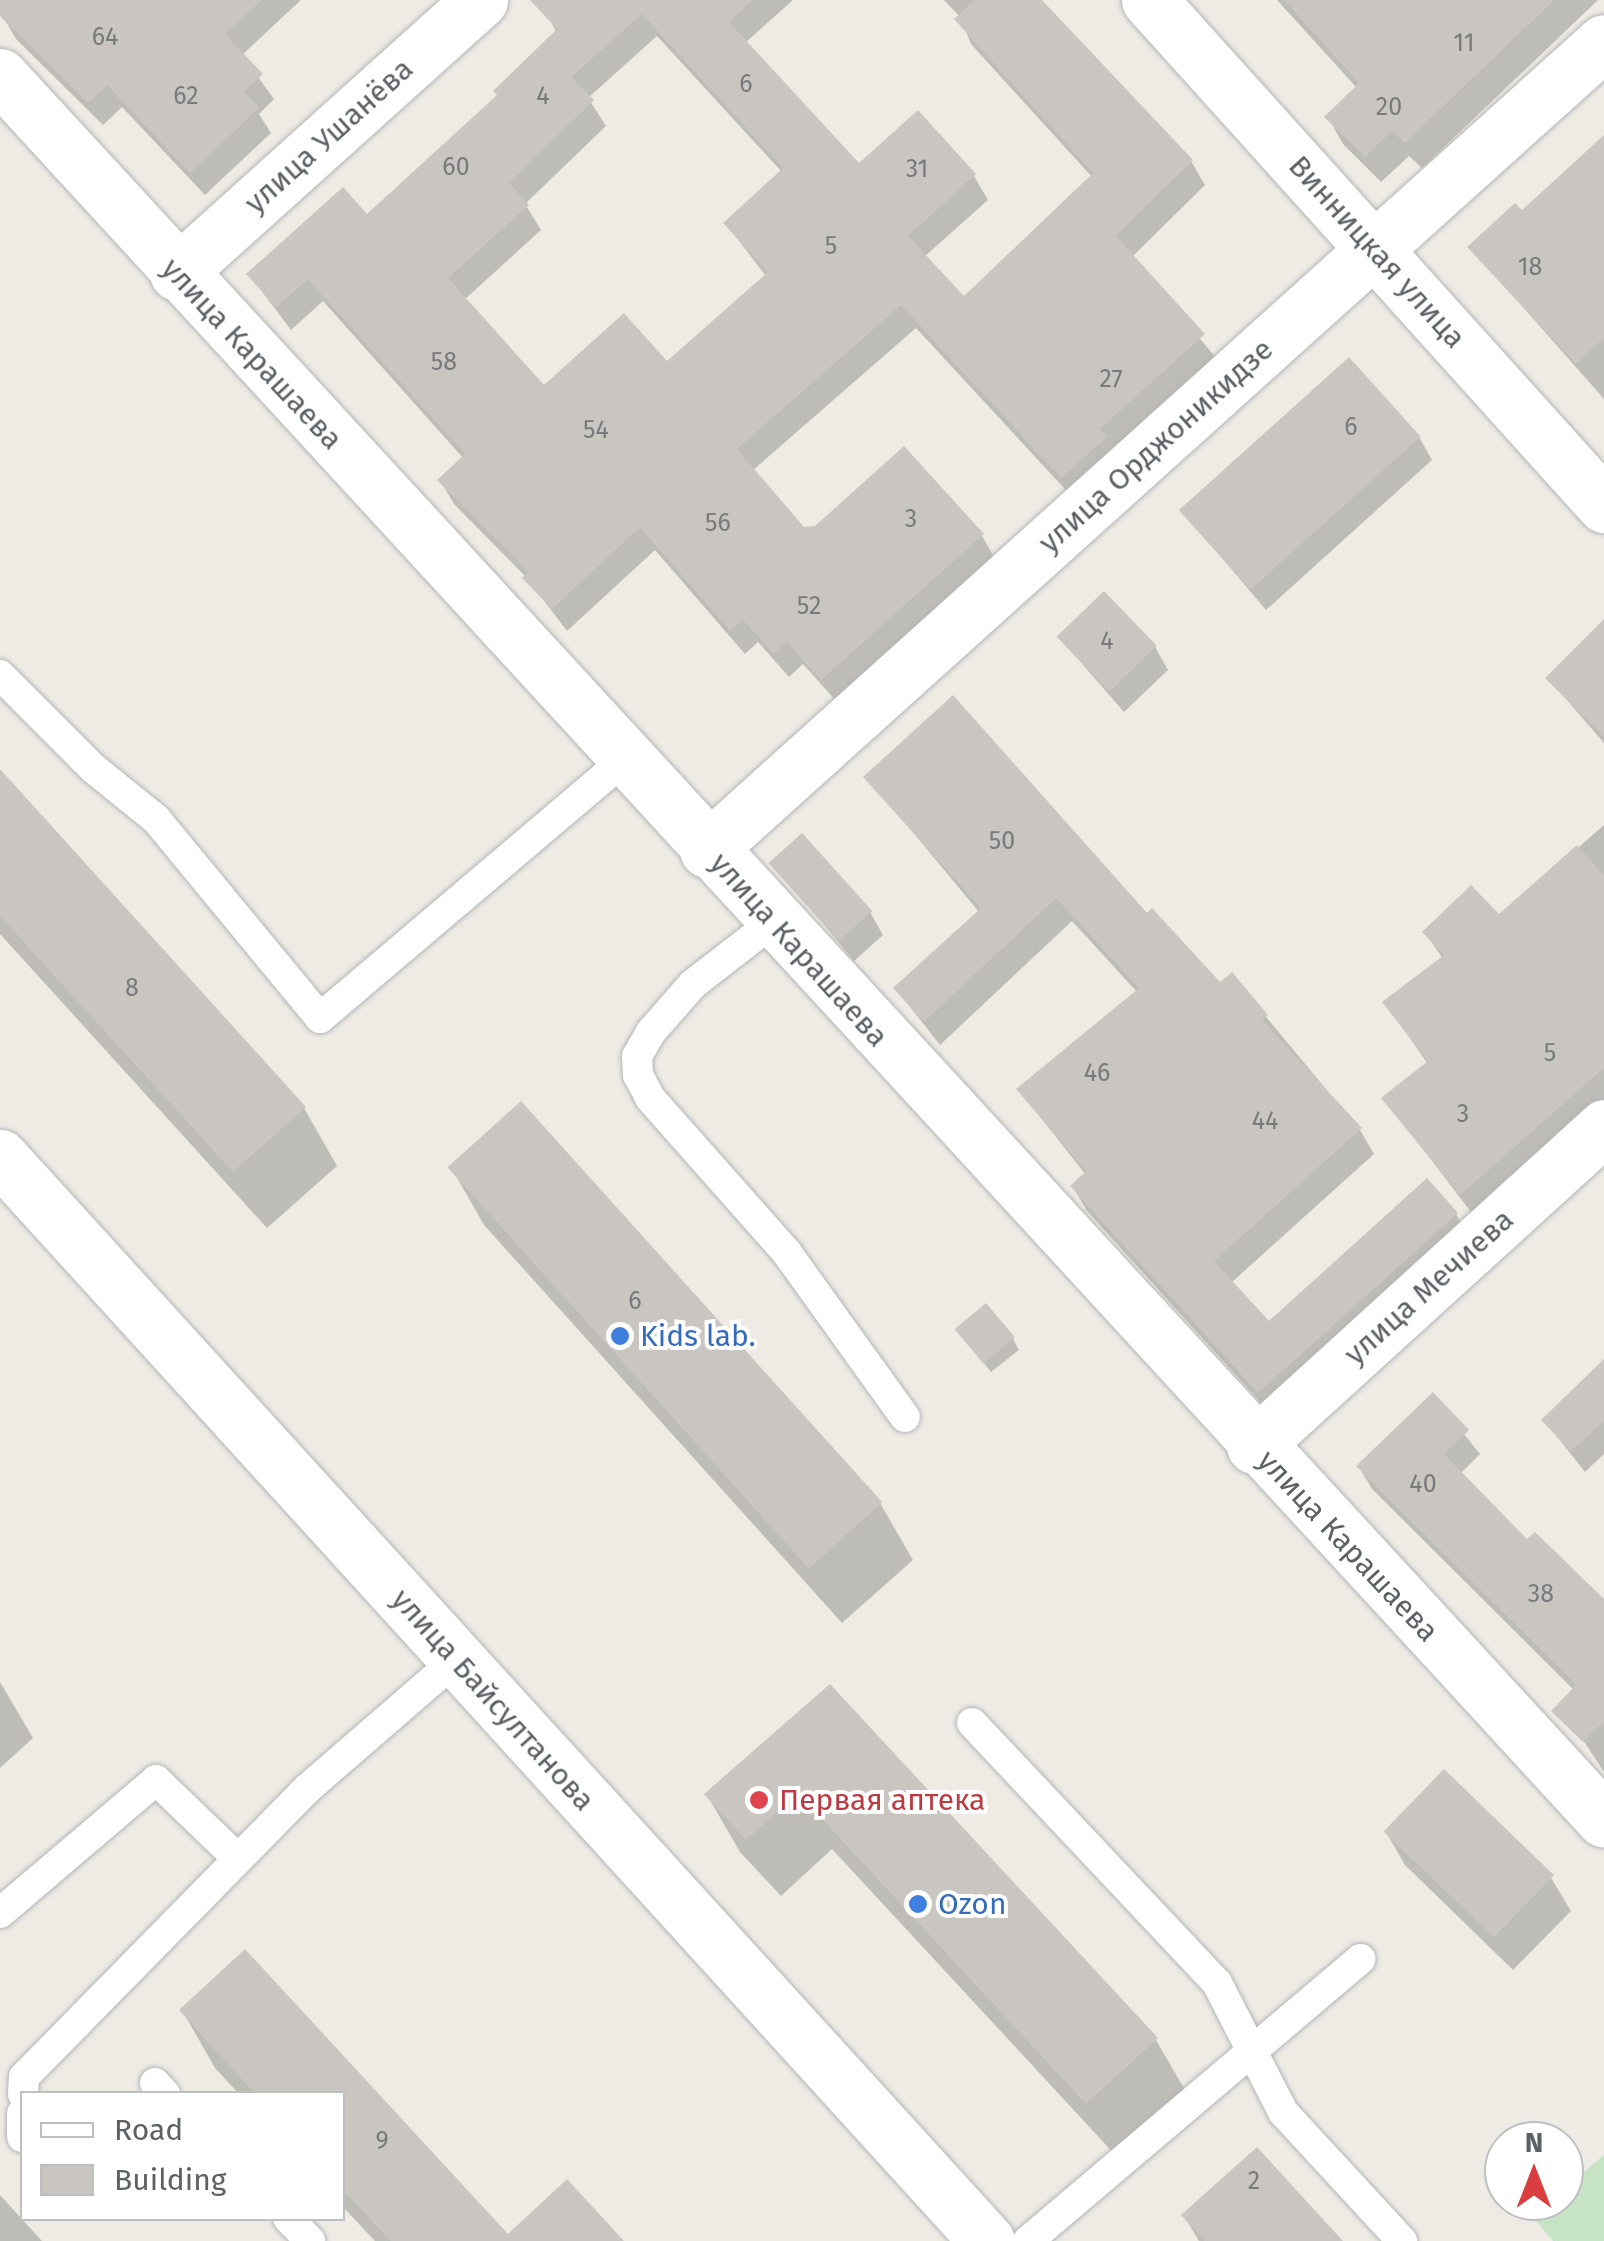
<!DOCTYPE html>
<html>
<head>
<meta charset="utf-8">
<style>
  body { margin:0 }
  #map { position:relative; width:1604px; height:2241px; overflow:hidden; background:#eeebe5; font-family:"Fira Sans",sans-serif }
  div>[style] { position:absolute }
  .green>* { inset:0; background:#c6e3c4 }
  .shadow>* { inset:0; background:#0003 }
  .building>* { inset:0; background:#c9c6c2; transform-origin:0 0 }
  .roads { filter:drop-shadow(0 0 2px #b2b5b8) drop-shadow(0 0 2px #b2b5b8) }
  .service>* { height:30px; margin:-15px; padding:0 15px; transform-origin:15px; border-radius:15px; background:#fff }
  .minor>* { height:55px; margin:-27.5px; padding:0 27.5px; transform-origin:27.5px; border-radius:27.5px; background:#fff }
  .tertiary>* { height:55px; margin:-27.5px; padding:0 27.5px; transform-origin:27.5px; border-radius:27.5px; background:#fff }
  .dots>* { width:28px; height:28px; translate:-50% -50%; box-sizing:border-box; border:5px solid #fff; border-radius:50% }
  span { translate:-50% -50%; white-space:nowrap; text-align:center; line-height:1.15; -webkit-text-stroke:8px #fff; paint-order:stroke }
  .number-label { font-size:25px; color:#787a7c }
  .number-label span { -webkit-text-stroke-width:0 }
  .street-label { font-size:30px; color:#5d6064 }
  .shop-label { font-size:30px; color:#366cbe }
  .left { translate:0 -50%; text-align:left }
  .health-label { font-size:30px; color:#be3a42 }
  .legend { position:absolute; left:20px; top:2091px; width:325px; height:130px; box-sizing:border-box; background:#fff; border:2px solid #bebfc1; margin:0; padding:12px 18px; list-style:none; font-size:30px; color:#5d6064 }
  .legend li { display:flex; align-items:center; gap:20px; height:50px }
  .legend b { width:50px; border:2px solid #bebfc1 }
  .north { position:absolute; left:1484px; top:2121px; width:100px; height:100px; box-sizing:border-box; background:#fff; border:2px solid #bebfc1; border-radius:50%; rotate:0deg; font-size:28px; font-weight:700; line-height:40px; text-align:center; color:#5d6064 }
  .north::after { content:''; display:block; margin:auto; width:35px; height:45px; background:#d93f40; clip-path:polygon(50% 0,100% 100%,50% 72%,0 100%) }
</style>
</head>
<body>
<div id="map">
  <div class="green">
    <div style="clip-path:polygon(1604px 2155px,1604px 2241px,1553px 2241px,1532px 2216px,1550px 2201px,1564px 2201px,1564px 2189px)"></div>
  </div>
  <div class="shadow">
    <div style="clip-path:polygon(13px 0,301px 0,242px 55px,274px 99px,259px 114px,271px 133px,205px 195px,122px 107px,103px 125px,16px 39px,2px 15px)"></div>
    <div style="clip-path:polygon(evenodd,560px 0,793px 0,745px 43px,859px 166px,974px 176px,988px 200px,924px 257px,964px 299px,1092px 177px,971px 44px,960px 17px,944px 0,1038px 0,1191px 161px,1205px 185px,1132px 257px,1217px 359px,1076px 501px,916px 328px,752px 471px,803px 530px,982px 536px,996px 560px,837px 702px,803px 664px,789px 677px,758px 642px,745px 654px,655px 550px,567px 631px,526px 577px,454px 504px,440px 480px,464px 459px,323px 301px,291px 330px,249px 274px,366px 217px,499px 97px,557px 33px,546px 13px,560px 0,657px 36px,782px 172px,726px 224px,766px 276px,666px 365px,544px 388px,464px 300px,541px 230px,525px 204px,606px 126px,588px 98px,657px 36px)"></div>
    <div style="clip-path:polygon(1277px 0,1598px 0,1422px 168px,1409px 156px,1381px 182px,1343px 144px,1328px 117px,1357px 88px)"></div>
    <div style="clip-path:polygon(1604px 137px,1604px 399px,1471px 248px,1522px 214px)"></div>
    <div style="clip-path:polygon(1419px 437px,1432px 460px,1266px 610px,1184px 513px)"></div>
    <div style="clip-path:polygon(1059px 637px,1155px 647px,1168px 670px,1124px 712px)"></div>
    <div style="clip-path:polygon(1604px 647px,1604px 743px,1548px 678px)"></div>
    <div style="clip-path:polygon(867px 777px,1147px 916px,1220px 985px,1232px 976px,1360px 1130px,1374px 1154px,1231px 1283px,1269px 1325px,1456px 1214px,1470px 1239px,1273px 1416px,1087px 1211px,1073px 1187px,1086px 1175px,1019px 1090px,1138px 993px,1072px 921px,940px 1045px,896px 989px,979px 912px)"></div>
    <div style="clip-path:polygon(0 812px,304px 1108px,337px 1166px,267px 1228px,0 934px)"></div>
    <div style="clip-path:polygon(1604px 825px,1604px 1103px,1474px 1216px,1384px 1098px,1428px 1064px,1385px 1003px,1443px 959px,1425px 932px,1499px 917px)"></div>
    <div style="clip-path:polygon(773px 863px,870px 912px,883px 935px,854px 961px)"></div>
    <div style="clip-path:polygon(451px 1167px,880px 1503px,913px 1560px,842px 1623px,484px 1225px)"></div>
    <div style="clip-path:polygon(964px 1339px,1013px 1339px,1019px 1350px,991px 1372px)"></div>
    <div style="clip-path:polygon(1604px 1362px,1604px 1454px,1585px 1472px,1544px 1420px)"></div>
    <div style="clip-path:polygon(1433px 1396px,1480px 1454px,1460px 1474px,1604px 1638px,1575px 1691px,1372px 1489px,1359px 1467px)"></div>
    <div style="clip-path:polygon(0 1682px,33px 1738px,0 1768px)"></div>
    <div style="clip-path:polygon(830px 1688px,1156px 2040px,1189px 2097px,1120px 2160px,832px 1849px,781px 1896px,740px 1852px,707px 1795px)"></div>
    <div style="clip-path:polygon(1604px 1721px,1604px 1772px,1583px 1740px)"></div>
    <div style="clip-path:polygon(1386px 1832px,1551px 1878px,1571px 1911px,1513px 1970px,1405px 1865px)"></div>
    <div style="clip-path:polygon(245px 1953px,505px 2235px,620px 2241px,375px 2241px,342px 2206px,342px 2094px,239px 2094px,215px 2068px,182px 2010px)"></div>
    <div style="clip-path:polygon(0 2195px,42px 2241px,0 2241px)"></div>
    <div style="clip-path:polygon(1184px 2216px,1339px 2241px,1199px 2241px)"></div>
  </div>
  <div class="building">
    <div style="clip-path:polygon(0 0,262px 0,225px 34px,263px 74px,244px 92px,259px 108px,190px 173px,107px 85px,88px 103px,0 16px)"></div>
    <div style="clip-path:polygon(evenodd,530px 0,753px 0,729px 22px,859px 163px,918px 110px,976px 174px,908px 236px,964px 296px,1093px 173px,954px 19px,975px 0,1042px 0,1193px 160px,1116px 236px,1205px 334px,1100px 429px,1107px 437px,1061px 478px,901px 305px,737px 449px,804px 527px,815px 526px,904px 446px,984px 534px,821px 680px,787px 642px,774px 654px,743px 620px,730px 631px,640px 527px,552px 609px,522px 578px,528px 572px,437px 480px,465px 454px,308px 279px,276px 307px,246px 274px,343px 187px,367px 214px,497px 95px,493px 91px,557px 29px,530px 0,642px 14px,783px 168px,723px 223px,768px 272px,667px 361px,624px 313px,544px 385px,448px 278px,529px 205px,509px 183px,594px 100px,571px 77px,642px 14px)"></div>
    <div style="clip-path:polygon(1284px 0,1554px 0,1405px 143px,1392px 131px,1365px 157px,1324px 117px,1359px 83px)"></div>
    <div style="clip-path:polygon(1604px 135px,1604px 338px,1576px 364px,1467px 247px,1515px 203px,1522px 210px)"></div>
    <div style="left:1349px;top:357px;width:107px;height:229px;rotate:48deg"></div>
    <div style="left:1104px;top:591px;width:76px;height:66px;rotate:46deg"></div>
    <div style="clip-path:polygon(1604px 619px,1604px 737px,1545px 678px)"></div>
    <div style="clip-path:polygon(953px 695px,1147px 913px,1152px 908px,1220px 982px,1232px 972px,1268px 1015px,1262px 1020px,1362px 1128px,1214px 1261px,1269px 1321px,1427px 1178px,1458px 1213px,1258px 1393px,1070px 1186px,1086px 1171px,1016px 1089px,1139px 988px,1056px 898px,924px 1022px,893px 988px,981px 908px,863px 777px)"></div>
    <div style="clip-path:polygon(0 769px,306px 1107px,233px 1172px,0 916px)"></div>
    <div style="left:802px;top:833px;width:105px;height:45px;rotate:48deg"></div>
    <div style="clip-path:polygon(1577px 845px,1604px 876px,1604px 1068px,1460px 1195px,1381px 1098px,1428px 1061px,1382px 1002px,1444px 955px,1422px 932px,1471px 885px,1499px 914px)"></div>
    <div style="left:521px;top:1101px;width:540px;height:99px;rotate:48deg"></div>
    <div style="left:986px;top:1303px;width:45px;height:41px;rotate:50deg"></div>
    <div style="clip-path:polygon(1604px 1359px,1604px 1421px,1571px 1451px,1541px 1420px)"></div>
    <div style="clip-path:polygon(1433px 1392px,1469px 1430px,1444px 1454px,1527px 1539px,1535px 1532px,1604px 1599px,1604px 1721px,1583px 1742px,1551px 1711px,1576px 1685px,1356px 1466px)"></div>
    <div style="clip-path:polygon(830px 1684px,1158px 2038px,1086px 2104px,798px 1793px,746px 1840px,704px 1794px)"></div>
    <div style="left:1444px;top:1769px;width:153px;height:87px;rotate:44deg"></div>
    <div style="clip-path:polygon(245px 1949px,508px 2234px,567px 2179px,624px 2241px,391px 2241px,342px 2189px,342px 2094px,255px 2094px,179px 2010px)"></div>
    <div style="clip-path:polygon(1257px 2147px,1343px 2241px,1205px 2241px,1181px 2215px)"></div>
  </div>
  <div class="roads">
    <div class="service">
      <div style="left:0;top:675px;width:133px;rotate:45deg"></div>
      <div style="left:94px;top:769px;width:80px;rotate:38.9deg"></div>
      <div style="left:156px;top:819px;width:258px;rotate:50.5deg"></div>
      <div style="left:320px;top:1018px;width:400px;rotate:-40.3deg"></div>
      <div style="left:773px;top:922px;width:101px;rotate:142.2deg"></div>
      <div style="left:693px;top:984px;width:64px;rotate:131.2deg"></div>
      <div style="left:651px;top:1032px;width:28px;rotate:120deg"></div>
      <div style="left:637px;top:1056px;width:19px;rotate:87deg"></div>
      <div style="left:638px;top:1075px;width:26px;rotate:62deg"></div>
      <div style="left:650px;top:1098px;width:207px;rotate:48.5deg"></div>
      <div style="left:787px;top:1253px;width:202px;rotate:54.3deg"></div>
      <div style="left:972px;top:1723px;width:357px;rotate:46.7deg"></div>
      <div style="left:1217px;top:1983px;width:145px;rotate:62.9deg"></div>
      <div style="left:1283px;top:2112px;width:176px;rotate:47.3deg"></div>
      <div style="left:0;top:1913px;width:205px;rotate:-40.4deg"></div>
      <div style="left:156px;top:1780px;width:114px;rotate:43.9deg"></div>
      <div style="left:155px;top:2083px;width:15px;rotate:48deg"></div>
      <div style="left:23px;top:2094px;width:17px;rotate:-87deg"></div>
      <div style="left:24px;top:2077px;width:405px;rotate:-45.5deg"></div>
      <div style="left:308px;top:1788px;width:196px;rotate:-40.9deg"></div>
      <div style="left:22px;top:2113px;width:24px;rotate:90deg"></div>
      <div style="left:288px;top:2218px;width:32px;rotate:46deg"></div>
      <div style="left:1028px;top:2241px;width:436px;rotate:-40.3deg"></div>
    </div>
    <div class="minor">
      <div style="left:1149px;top:0;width:680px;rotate:47.98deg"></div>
      <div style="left:0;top:76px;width:2369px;rotate:47.39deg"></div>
      <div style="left:177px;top:273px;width:408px;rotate:-42deg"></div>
      <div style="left:707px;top:850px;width:1207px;rotate:-42.01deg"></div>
      <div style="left:1254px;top:1446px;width:474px;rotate:-42.3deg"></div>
    </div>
    <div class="tertiary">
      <div style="left:0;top:1157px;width:1466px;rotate:47.68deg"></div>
    </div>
  </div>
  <div class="dots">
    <div style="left:620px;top:1336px;background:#3f7fe0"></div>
    <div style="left:759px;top:1800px;background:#e0444e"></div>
    <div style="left:918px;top:1904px;background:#3f7fe0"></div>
  </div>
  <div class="number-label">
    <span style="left:105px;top:37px">64</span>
    <span style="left:1464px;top:43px">11</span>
    <span style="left:746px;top:84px">6</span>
    <span style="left:186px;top:96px">62</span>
    <span style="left:543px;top:96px">4</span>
    <span style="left:1389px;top:107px">20</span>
    <span style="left:456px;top:167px">60</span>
    <span style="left:917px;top:169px">31</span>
    <span style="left:831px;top:246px">5</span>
    <span style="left:1530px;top:267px">18</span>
    <span style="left:444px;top:362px">58</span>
    <span style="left:1111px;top:379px">27</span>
    <span style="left:1351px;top:427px">6</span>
    <span style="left:596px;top:430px">54</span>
    <span style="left:911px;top:519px">3</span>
    <span style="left:718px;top:523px">56</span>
    <span style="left:809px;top:606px">52</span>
    <span style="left:1107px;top:641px">4</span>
    <span style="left:1002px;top:841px">50</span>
    <span style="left:132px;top:988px">8</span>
    <span style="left:1550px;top:1053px">5</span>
    <span style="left:1097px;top:1073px">46</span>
    <span style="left:1463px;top:1114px">3</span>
    <span style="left:1265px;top:1121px">44</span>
    <span style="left:635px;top:1301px">6</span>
    <span style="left:1423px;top:1484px">40</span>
    <span style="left:1541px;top:1594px">38</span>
    <span style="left:382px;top:2141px">9</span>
    <span style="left:1254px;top:2181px">2</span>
  </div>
  <div class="street-label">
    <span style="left:329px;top:136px;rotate:-42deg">улица Ушанёва</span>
    <span style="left:1377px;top:252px;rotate:48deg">Винницкая улица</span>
    <span style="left:252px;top:354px;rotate:47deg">улица Карашаева</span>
    <span style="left:1156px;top:446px;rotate:-42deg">улица Орджоникидзе</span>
    <span style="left:799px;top:950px;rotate:48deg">улица Карашаева</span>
    <span style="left:1429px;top:1287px;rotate:-42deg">улица Мечиева</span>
    <span style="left:1348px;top:1546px;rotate:47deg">улица Карашаева</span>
    <span style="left:493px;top:1700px;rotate:48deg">улица Байсултанова</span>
  </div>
  <div class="shop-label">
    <span class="left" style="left:640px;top:1336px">Kids lab.</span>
    <span class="left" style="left:938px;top:1904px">Ozon</span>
  </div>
  <div class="health-label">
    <span class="left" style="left:779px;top:1800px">Первая аптека</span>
  </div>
  <ul class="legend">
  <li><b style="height:12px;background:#fff"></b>Road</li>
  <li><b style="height:28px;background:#c9c6c2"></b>Building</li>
  </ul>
  <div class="north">N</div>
</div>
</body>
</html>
